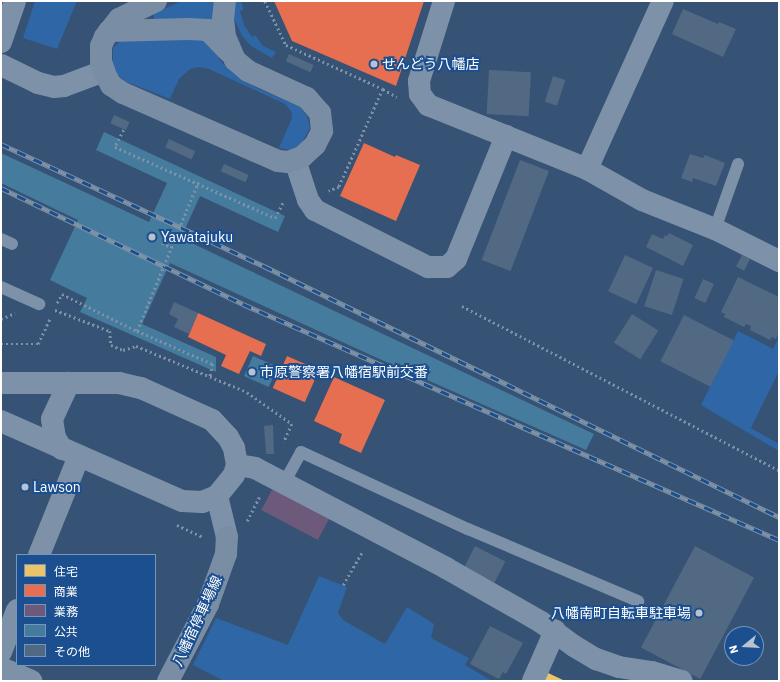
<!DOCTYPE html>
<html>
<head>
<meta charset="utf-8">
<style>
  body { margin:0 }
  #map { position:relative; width:780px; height:682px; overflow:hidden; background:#365274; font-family:"IBM Plex Sans","Noto Sans JP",sans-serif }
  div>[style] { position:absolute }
  .green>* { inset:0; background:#2f66a5 }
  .homes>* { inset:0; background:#e9c46a }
  .shops>* { inset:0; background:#e76f51; transform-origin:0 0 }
  .offices>* { inset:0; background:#6d597a; transform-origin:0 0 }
  .public>* { inset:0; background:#457b9d; transform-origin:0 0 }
  .building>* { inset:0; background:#526984; transform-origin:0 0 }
  .path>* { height:2.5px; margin-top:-1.25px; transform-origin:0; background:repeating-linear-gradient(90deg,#7d92a8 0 2px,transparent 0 5px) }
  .lane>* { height:12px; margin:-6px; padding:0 6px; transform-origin:6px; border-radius:6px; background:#7d92a8 }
  .street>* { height:22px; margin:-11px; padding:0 11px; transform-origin:11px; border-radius:11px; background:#7d92a8 }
  .secondary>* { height:22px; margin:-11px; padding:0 11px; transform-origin:11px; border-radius:11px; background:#798da4 }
  .rail>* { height:4.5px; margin-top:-2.25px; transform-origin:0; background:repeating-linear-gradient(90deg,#1b4f8f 0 9px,#7e92a7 0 18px); box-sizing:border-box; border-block:1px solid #7e92a7 }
  .path-bridge>* { height:2.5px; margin-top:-1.25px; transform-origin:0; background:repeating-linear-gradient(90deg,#7d92a8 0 2px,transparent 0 5px) }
  .dots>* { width:11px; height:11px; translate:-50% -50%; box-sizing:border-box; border:2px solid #1b4f8f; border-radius:50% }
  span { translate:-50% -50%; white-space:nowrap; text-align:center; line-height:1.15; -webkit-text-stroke:4px #1b4f8f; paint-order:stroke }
  .poi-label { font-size:14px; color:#fff }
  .left { translate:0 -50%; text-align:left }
  .right { translate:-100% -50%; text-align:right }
  .street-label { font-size:14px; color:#fff }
  .frame { position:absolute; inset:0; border:2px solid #fff; pointer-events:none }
  .legend { position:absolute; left:16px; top:554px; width:140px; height:112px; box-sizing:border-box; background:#1b4f8f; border:1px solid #7695bc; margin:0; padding:5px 7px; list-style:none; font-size:12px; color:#fff }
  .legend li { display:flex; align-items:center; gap:8px; height:20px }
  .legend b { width:20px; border:1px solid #7695bc }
  .north { position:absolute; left:724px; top:626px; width:40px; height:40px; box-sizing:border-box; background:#1b4f8f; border:1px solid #7695bc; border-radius:50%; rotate:252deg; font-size:11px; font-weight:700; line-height:16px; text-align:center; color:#fff }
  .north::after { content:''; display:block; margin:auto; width:14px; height:18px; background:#b9c2ce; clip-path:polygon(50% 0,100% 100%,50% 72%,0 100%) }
</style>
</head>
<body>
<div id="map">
  <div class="green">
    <div style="clip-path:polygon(35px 1px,77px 1px,57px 49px,23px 38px)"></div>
    <div style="clip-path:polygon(182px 1px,218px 1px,212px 20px,154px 19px,154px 13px)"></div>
    <div style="clip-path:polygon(233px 1px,242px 1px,243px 10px,240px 11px,244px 25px,252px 37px,255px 35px,263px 46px,276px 52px,272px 58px,251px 46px,242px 36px,234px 18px)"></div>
    <div style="clip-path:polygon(201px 38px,217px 53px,219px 59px,228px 69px,244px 82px,300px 107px,307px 116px,310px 128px,301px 145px,291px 150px,279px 148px,292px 118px,291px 111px,285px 104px,209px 69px,199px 67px,190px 69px,179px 79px,170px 99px,127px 82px,120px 77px,113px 69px,113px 48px,122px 39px)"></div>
    <div style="clip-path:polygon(738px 331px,773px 349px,779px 337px,779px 371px,751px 428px,779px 444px,779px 451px,701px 405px)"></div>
    <div style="clip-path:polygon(319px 576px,347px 587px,338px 613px,343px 620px,385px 644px,407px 607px,434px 624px,431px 638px,469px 658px,465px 665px,492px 681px,224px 681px,193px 665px,216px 618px,288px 645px)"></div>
  </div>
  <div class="homes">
    <div style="clip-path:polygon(544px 671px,565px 681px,539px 681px)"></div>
  </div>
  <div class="shops">
    <div style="clip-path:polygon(274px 1px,424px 1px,396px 86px,292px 41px)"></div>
    <div style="clip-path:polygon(364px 143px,395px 157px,396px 155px,420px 165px,396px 221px,340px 196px)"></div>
    <div style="clip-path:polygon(198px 313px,266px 344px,261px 356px,250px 351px,239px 374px,221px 366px,226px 355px,188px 337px)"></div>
    <div style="left:287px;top:356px;width:35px;height:35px;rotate:24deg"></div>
    <div style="clip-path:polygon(334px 377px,385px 400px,361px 453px,339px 443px,342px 434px,314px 421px)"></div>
  </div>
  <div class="offices">
    <div style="left:273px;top:488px;width:64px;height:25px;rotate:28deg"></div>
  </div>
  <div class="public">
    <div style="clip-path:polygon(104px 132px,285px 216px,278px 232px,200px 196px,181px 238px,594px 434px,586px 450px,375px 357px,170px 263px,142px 324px,216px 357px,216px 372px,80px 312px,87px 298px,50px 280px,78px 220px,1px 183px,1px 153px,149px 222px,167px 183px,96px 150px)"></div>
    <div style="left:253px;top:356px;width:27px;height:22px;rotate:24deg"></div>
  </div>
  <div class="building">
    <div style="clip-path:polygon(683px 9px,718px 24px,719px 22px,736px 29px,723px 57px,672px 34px)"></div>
    <div style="left:289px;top:54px;width:27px;height:8px;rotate:24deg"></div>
    <div style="left:489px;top:70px;width:42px;height:44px;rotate:3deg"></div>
    <div style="left:553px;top:76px;width:13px;height:27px;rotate:18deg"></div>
    <div style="left:114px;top:115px;width:17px;height:9px;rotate:24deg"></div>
    <div style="left:169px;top:139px;width:29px;height:9px;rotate:25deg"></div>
    <div style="clip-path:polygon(690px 154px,703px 158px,705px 155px,725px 163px,716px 186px,693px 178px,692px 182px,681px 178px)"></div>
    <div style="left:520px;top:160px;width:31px;height:107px;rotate:21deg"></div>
    <div style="left:224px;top:164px;width:27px;height:8px;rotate:24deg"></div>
    <div style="clip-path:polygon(669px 233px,693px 245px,683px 266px,646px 247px,652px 234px,663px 239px,665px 235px,667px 236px)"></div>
    <div style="left:625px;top:255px;width:31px;height:40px;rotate:25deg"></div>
    <div style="left:742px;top:255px;width:9px;height:13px;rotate:27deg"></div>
    <div style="left:656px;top:270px;width:29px;height:38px;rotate:18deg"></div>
    <div style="clip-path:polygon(738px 277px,779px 297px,779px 332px,776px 339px,772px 337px,770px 340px,750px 330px,751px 326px,746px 324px,744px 327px,724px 317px,725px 314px,721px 312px)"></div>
    <div style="left:703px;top:279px;width:12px;height:21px;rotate:24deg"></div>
    <div style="clip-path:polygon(174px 302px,198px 313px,189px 334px,174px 327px,178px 319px,169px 314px)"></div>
    <div style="left:632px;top:314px;width:31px;height:34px;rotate:32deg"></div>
    <div style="left:684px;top:315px;width:56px;height:52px;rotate:27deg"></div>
    <div style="clip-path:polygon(273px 425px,274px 454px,266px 454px,264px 426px)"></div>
    <div style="left:475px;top:546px;width:34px;height:27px;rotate:27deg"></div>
    <div style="left:695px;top:546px;width:67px;height:115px;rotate:28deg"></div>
    <div style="clip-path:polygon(490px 626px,523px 643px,506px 674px,503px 672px,499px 679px,470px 664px)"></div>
  </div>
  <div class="path">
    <div style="left:265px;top:1px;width:49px;rotate:64.5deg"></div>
    <div style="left:286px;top:45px;width:107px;rotate:24.4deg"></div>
    <div style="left:383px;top:89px;width:107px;rotate:114.2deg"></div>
    <div style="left:339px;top:187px;width:11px;rotate:158deg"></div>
    <div style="left:383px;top:89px;width:16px;rotate:30deg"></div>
    <div style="left:124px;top:130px;width:19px;rotate:118deg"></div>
    <div style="left:115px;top:147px;width:175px;rotate:23.9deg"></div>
    <div style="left:275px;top:218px;width:18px;rotate:-63deg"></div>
    <div style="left:162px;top:243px;width:10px;rotate:24deg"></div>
    <div style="left:57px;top:303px;width:10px;rotate:-61deg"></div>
    <div style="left:62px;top:294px;width:84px;rotate:26.3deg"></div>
    <div style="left:137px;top:331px;width:83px;rotate:23.5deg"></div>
    <div style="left:213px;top:364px;width:13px;rotate:103deg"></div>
    <div style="left:462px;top:306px;width:357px;rotate:27.4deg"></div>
    <div style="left:55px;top:310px;width:59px;rotate:20.9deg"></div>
    <div style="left:110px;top:331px;width:14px;rotate:86deg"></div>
    <div style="left:111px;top:345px;width:13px;rotate:23deg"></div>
    <div style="left:123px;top:350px;width:14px;rotate:-17deg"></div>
    <div style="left:136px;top:346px;width:120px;rotate:22.5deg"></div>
    <div style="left:247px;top:392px;width:55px;rotate:35.4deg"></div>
    <div style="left:292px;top:424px;width:20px;rotate:114deg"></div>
    <div style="left:1px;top:319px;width:15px;rotate:-23deg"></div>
    <div style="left:1px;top:344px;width:37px"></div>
    <div style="left:38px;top:344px;width:29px;rotate:-65deg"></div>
    <div style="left:247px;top:521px;width:27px;rotate:-63deg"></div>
    <div style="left:177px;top:525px;width:29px;rotate:25deg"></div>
    <div style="left:343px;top:585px;width:39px;rotate:-60deg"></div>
  </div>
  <div class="lane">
    <div style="left:715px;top:229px;width:69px;rotate:-70.5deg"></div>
    <div style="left:1px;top:239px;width:12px;rotate:24deg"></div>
    <div style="left:1px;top:287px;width:42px;rotate:24.1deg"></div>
    <div style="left:284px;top:483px;width:35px;rotate:-61deg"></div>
    <div style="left:301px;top:452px;width:184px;rotate:24.8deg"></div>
    <div style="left:468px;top:529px;width:185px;rotate:23deg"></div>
  </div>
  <div class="street">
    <div style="left:444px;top:1px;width:84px;rotate:107.4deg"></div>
    <div style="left:419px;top:81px;width:13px;rotate:86deg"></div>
    <div style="left:420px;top:94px;width:14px;rotate:54deg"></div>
    <div style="left:428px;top:105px;width:171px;rotate:21.9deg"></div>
    <div style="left:587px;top:169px;width:63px;rotate:29.4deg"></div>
    <div style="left:642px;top:200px;width:79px;rotate:21.7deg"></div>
    <div style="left:715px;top:229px;width:72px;rotate:26.6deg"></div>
    <div style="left:1px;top:42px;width:43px;rotate:-71.1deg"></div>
    <div style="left:1px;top:65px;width:41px;rotate:25.9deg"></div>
    <div style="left:38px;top:83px;width:16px;rotate:14deg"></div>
    <div style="left:54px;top:87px;width:10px;rotate:-6deg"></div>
    <div style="left:64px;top:86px;width:43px;rotate:-20.6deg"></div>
    <div style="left:295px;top:160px;width:42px;rotate:72deg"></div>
    <div style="left:308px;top:200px;width:12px;rotate:55deg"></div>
    <div style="left:315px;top:210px;width:127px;rotate:26.8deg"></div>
    <div style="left:428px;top:267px;width:19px"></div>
    <div style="left:447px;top:267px;width:12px;rotate:-42deg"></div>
    <div style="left:456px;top:259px;width:133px;rotate:-67.9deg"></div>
    <div style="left:587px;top:169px;width:184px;rotate:-65.7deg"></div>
    <div style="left:1px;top:383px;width:118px"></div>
    <div style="left:119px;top:383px;width:23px;rotate:13deg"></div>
    <div style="left:141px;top:388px;width:78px;rotate:24.3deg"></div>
    <div style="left:212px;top:420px;width:23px;rotate:47deg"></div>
    <div style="left:228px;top:437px;width:13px;rotate:61deg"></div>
    <div style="left:234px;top:448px;width:17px;rotate:80deg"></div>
    <div style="left:237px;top:465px;width:10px;rotate:107deg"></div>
    <div style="left:234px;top:475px;width:27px;rotate:129deg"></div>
    <div style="left:217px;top:496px;width:16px;rotate:158deg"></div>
    <div style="left:202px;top:502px;width:20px;rotate:-177deg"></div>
    <div style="left:182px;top:501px;width:198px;rotate:-156.2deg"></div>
    <div style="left:62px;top:449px;width:13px;rotate:-122deg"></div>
    <div style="left:55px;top:438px;width:19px;rotate:-99deg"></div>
    <div style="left:52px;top:419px;width:40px;rotate:-65deg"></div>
    <div style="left:237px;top:465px;width:18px;rotate:9deg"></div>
    <div style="left:255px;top:468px;width:216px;rotate:27.6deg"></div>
    <div style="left:446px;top:568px;width:109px;rotate:29.6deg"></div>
    <div style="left:541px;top:622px;width:41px;rotate:36deg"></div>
    <div style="left:574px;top:646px;width:26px;rotate:31deg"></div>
    <div style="left:596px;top:659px;width:24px;rotate:19deg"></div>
    <div style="left:619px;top:667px;width:33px;rotate:9deg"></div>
    <div style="left:652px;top:672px;width:31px;rotate:17deg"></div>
    <div style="left:217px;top:496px;width:42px;rotate:76.3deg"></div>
    <div style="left:39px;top:555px;width:107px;rotate:-68deg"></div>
    <div style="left:1px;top:652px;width:45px;rotate:-69.1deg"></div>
    <div style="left:1px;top:668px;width:33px;rotate:23deg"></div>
    <div style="left:533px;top:681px;width:55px;rotate:-66.3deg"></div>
  </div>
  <div class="secondary">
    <div style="left:156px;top:1px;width:41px;rotate:154.1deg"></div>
    <div style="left:119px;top:19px;width:23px;rotate:128deg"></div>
    <div style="left:105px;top:37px;width:10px;rotate:114deg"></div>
    <div style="left:101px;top:46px;width:15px;rotate:90deg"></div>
    <div style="left:101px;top:61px;width:14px;rotate:73deg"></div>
    <div style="left:105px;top:74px;width:13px;rotate:61deg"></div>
    <div style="left:111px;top:85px;width:14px;rotate:34deg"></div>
    <div style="left:123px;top:93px;width:169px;rotate:23.7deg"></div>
    <div style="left:278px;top:161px;width:10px;rotate:6deg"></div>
    <div style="left:288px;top:162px;width:15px;rotate:-20deg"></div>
    <div style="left:302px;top:157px;width:18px;rotate:-43deg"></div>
    <div style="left:315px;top:145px;width:16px;rotate:-63deg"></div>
    <div style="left:322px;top:131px;width:18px;rotate:-96deg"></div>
    <div style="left:320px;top:113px;width:20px;rotate:-131deg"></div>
    <div style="left:307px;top:98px;width:65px;rotate:-155.4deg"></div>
    <div style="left:248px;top:71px;width:17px;rotate:-140deg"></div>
    <div style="left:235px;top:60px;width:25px;rotate:-113deg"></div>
    <div style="left:225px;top:37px;width:18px;rotate:-96deg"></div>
    <div style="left:223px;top:19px;width:18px;rotate:-84deg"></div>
    <div style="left:109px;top:31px;width:79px;rotate:-1.5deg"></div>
    <div style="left:188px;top:29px;width:20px;rotate:3deg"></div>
    <div style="left:208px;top:30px;width:30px;rotate:46deg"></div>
    <div style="left:168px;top:681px;width:87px;rotate:-62.5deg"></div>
    <div style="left:208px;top:604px;width:53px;rotate:-70.2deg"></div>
    <div style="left:226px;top:554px;width:17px;rotate:-87deg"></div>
  </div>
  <div class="rail">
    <div style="left:1px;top:144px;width:290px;rotate:24.9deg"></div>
    <div style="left:264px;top:266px;width:573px;rotate:25.98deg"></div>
    <div style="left:1px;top:188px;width:268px;rotate:25.6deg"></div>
    <div style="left:243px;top:304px;width:586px;rotate:23.76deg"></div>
  </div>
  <div class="path-bridge">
    <div style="left:137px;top:331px;width:161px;rotate:-67.7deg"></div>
  </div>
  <div class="dots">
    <div style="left:374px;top:64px;background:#b9c2ce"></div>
    <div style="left:152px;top:237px;background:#b9c2ce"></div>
    <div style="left:252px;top:372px;background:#b9c2ce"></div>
    <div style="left:25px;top:487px;background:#b9c2ce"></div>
    <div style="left:699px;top:613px;background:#b9c2ce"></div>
  </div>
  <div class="poi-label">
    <span class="left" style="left:382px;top:64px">せんどう八幡店</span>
    <span class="left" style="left:161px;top:237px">Yawatajuku</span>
    <span class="left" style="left:260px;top:372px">市原警察署八幡宿駅前交番</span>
    <span class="left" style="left:33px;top:487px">Lawson</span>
    <span class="right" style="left:691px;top:613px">八幡南町自転車駐車場</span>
  </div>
  <div class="street-label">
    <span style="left:197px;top:621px;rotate:-65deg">八幡宿停車場線</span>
  </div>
  <div class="frame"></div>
  <ul class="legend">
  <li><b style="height:11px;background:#e9c46a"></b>住宅</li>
  <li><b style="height:11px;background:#e76f51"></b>商業</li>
  <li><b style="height:11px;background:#6d597a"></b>業務</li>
  <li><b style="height:11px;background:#457b9d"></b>公共</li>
  <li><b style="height:11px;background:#526984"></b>その他</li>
  </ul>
  <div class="north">N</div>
</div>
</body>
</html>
